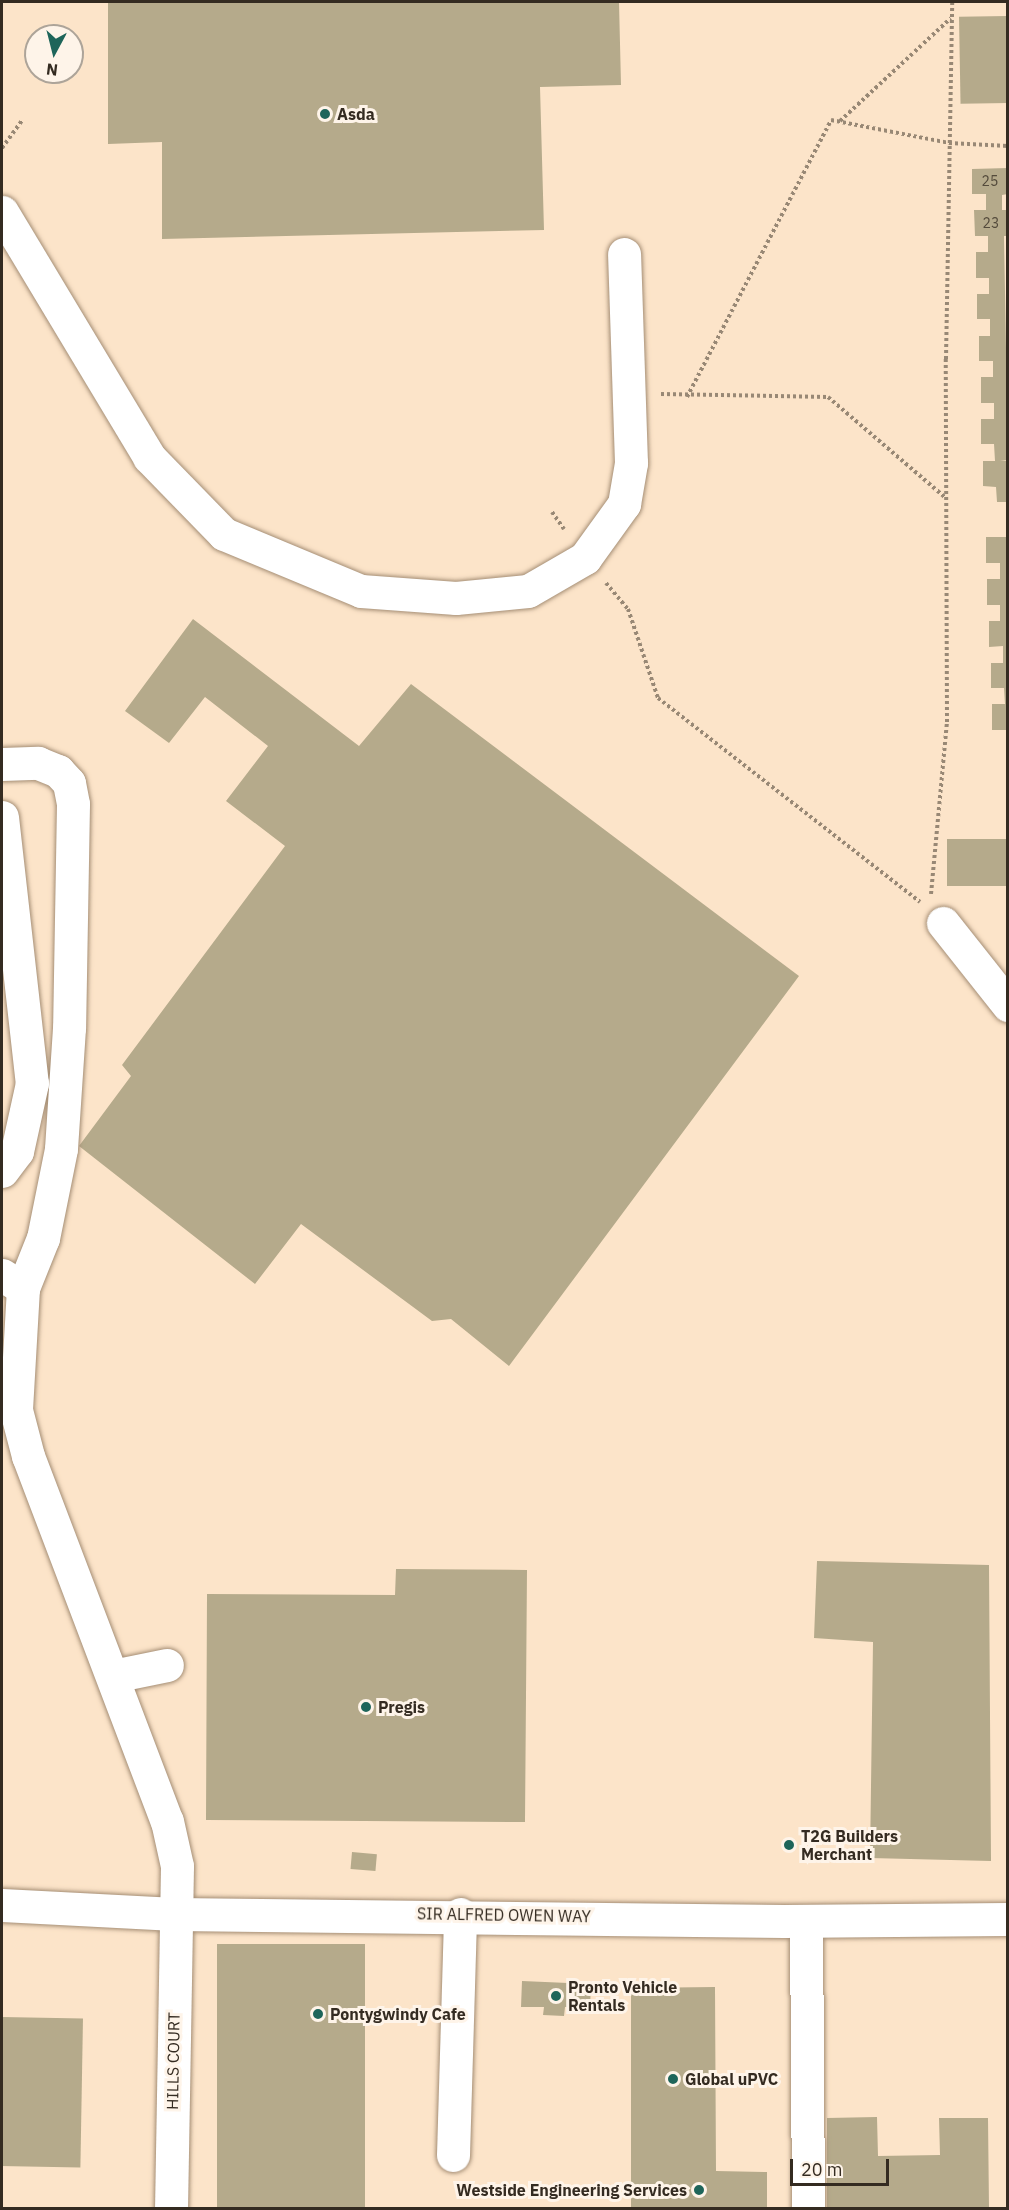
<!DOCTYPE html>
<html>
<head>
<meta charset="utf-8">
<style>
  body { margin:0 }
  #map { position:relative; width:1009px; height:2210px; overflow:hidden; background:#fce4c9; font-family:"IBM Plex Sans",sans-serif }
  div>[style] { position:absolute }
  .building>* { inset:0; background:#b5aa8b; transform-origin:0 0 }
  .path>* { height:4px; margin-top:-2px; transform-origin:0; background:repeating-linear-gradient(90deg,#988875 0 3px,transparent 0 6px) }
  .roads { filter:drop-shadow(0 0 2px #a58e75) drop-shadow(0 0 2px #a58e75) }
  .minor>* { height:33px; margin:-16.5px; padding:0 16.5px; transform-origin:16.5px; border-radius:16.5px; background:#fff }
  .dots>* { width:16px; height:16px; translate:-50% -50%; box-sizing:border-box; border:3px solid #fef4e9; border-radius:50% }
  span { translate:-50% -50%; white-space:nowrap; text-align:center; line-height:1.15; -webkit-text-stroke:6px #fef4e9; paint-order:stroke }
  .number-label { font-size:14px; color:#544b3c }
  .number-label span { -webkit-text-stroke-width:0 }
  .poi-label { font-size:16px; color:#342b21; font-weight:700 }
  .left { translate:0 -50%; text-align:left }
  .right { translate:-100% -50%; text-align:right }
  .street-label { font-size:16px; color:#342b21 }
  .frame { position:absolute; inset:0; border:3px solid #342b21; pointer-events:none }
  .north { position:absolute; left:24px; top:24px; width:60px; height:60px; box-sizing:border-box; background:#fef4e9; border:2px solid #ada499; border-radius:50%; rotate:187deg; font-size:16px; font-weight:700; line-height:24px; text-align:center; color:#342b21 }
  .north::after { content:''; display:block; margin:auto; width:21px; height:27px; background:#1e655a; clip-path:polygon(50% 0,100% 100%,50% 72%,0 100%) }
  .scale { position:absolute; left:790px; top:2159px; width:99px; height:27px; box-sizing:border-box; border:3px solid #342b21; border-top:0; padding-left:8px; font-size:18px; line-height:21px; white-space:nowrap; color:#342b21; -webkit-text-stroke:4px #fef4e9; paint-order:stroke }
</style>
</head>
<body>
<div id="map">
  <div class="building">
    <div style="clip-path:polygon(108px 2px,619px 2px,621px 85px,540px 87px,544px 230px,162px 239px,162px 142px,108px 144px)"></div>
    <div style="left:1007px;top:16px;width:87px;height:48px;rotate:89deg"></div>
    <div style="clip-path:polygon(1008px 168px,1008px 194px,1002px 195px,1002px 210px,1008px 210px,1008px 236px,1004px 236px,1008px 460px,1000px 460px,1008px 461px,1008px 502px,997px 502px,996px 487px,983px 486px,983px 461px,995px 461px,994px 444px,981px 444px,981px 419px,994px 419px,994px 403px,981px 403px,981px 377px,993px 377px,993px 361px,979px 361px,979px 336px,990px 336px,990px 319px,977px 319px,977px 294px,989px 294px,989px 278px,976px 278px,976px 252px,988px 252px,988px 236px,975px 236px,974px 210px,986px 210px,986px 194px,972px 194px,972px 169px)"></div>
    <div style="clip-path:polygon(986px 537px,1008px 537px,1008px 730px,992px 730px,992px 704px,1005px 704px,1004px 688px,991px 688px,991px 663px,1003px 663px,1003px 646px,989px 647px,989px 621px,1000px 621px,1000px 605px,987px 605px,987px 579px,1000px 579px,1000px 563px,986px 563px)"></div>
    <div style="clip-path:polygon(193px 619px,359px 746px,411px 684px,799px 976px,509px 1366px,451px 1319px,432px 1321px,301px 1224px,255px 1284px,79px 1146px,131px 1076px,122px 1065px,285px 846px,226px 801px,268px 746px,205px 697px,169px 743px,125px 711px)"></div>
    <div style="left:1008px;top:839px;width:47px;height:61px;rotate:90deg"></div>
    <div style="clip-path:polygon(817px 1561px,989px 1565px,991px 1861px,870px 1858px,873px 1642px,814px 1638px)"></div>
    <div style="clip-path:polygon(396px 1569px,527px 1570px,525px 1822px,206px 1820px,207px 1594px,395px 1595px)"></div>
    <div style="left:352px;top:1852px;width:25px;height:17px;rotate:5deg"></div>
    <div style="left:217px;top:1944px;width:148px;height:264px"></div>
    <div style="clip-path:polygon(522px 1981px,591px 1984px,590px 2008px,565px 2007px,564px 2016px,543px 2015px,544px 2007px,521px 2007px)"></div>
    <div style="clip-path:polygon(715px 1987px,716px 2171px,767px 2172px,767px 2208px,631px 2208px,631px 1988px)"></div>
    <div style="left:2px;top:2017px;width:81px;height:149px;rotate:1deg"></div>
    <div style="clip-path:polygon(877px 2117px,878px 2156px,940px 2155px,939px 2118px,988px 2118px,989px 2208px,827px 2208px,827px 2118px)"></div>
  </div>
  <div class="path">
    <div style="left:840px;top:121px;width:151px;rotate:-42.9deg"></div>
    <div style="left:2px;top:148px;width:34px;rotate:-54deg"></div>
    <div style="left:661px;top:394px;width:167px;rotate:1deg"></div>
    <div style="left:828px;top:397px;width:155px;rotate:40.6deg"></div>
    <div style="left:687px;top:397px;width:312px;rotate:-62.5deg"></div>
    <div style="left:831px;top:120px;width:120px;rotate:11deg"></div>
    <div style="left:949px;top:143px;width:59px;rotate:2.9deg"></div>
    <div style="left:552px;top:512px;width:21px;rotate:55deg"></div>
    <div style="left:606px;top:583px;width:34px;rotate:50deg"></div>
    <div style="left:628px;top:609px;width:94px;rotate:71.4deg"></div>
    <div style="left:658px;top:698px;width:332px;rotate:37.9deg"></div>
    <div style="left:931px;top:894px;width:173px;rotate:-84.7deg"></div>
    <div style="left:947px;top:722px;width:363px;rotate:-90.2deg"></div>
    <div style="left:946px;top:359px;width:357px;rotate:-89deg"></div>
  </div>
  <div class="roads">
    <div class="minor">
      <div style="left:2px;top:212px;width:286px;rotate:59deg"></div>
      <div style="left:149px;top:457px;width:107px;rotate:45.8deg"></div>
      <div style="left:224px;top:534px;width:148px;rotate:22.6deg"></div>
      <div style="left:361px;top:591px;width:95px;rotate:4.2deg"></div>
      <div style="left:456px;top:598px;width:72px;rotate:-5.6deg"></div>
      <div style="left:528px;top:591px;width:66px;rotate:-30.1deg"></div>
      <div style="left:585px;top:558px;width:67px;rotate:-54.2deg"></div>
      <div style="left:624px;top:504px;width:42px;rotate:-80.3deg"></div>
      <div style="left:631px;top:463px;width:209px;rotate:-91.9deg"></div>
      <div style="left:2px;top:764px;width:36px;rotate:-2deg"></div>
      <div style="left:38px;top:763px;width:22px;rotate:22deg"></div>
      <div style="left:58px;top:771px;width:16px;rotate:47deg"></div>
      <div style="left:69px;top:783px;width:21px;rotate:79deg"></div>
      <div style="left:73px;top:804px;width:224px;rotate:91deg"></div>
      <div style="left:69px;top:1028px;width:121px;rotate:93.8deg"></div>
      <div style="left:61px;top:1149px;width:91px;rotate:101.4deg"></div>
      <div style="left:43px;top:1238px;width:54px;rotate:111.8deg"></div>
      <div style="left:2px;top:817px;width:268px;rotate:83.6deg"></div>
      <div style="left:32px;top:1083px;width:70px;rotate:102.4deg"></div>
      <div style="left:17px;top:1151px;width:25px;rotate:127deg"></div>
      <div style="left:943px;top:923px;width:105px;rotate:51.6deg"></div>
      <div style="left:2px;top:1275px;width:25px;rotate:32deg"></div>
      <div style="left:23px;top:1288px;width:122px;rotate:93.3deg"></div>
      <div style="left:16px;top:1410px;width:48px;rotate:75.4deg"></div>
      <div style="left:28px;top:1456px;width:391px;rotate:69.2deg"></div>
      <div style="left:167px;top:1821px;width:46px;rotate:77.5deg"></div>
      <div style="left:177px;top:1866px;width:342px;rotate:91deg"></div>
      <div style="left:113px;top:1676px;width:55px;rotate:-11.5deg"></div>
      <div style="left:2px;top:1905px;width:173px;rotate:3deg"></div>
      <div style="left:175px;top:1914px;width:609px;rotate:0.66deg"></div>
      <div style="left:784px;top:1921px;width:224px;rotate:-0.5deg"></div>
      <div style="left:806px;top:1921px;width:287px;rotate:89.6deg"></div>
      <div style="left:453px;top:2155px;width:241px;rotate:-88.3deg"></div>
    </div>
  </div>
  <div class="dots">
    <div style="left:325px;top:114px;background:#1e655a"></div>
    <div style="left:366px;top:1707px;background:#1e655a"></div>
    <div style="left:789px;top:1845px;background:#1e655a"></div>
    <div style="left:556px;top:1996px;background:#1e655a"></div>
    <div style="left:318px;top:2014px;background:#1e655a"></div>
    <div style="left:673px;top:2079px;background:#1e655a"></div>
    <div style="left:699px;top:2190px;background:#1e655a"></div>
  </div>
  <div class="number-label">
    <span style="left:990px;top:181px">25</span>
    <span style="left:991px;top:223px">23</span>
  </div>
  <div class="poi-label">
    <span class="left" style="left:337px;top:114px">Asda</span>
    <span class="left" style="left:378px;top:1707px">Pregis</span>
    <span class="left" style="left:801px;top:1845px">T2G Builders<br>Merchant</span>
    <span class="left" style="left:568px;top:1996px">Pronto Vehicle<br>Rentals</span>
    <span class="left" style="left:330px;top:2014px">Pontygwindy Cafe</span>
    <span class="left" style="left:685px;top:2079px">Global uPVC</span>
    <span class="right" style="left:687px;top:2190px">Westside Engineering Services</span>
  </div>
  <div class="street-label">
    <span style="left:504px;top:1915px;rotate:1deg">SIR ALFRED OWEN WAY</span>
    <span style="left:173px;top:2061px;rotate:-89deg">HILLS COURT</span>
  </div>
  <div class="frame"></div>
  <div class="north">N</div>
  <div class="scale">20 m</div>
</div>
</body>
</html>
